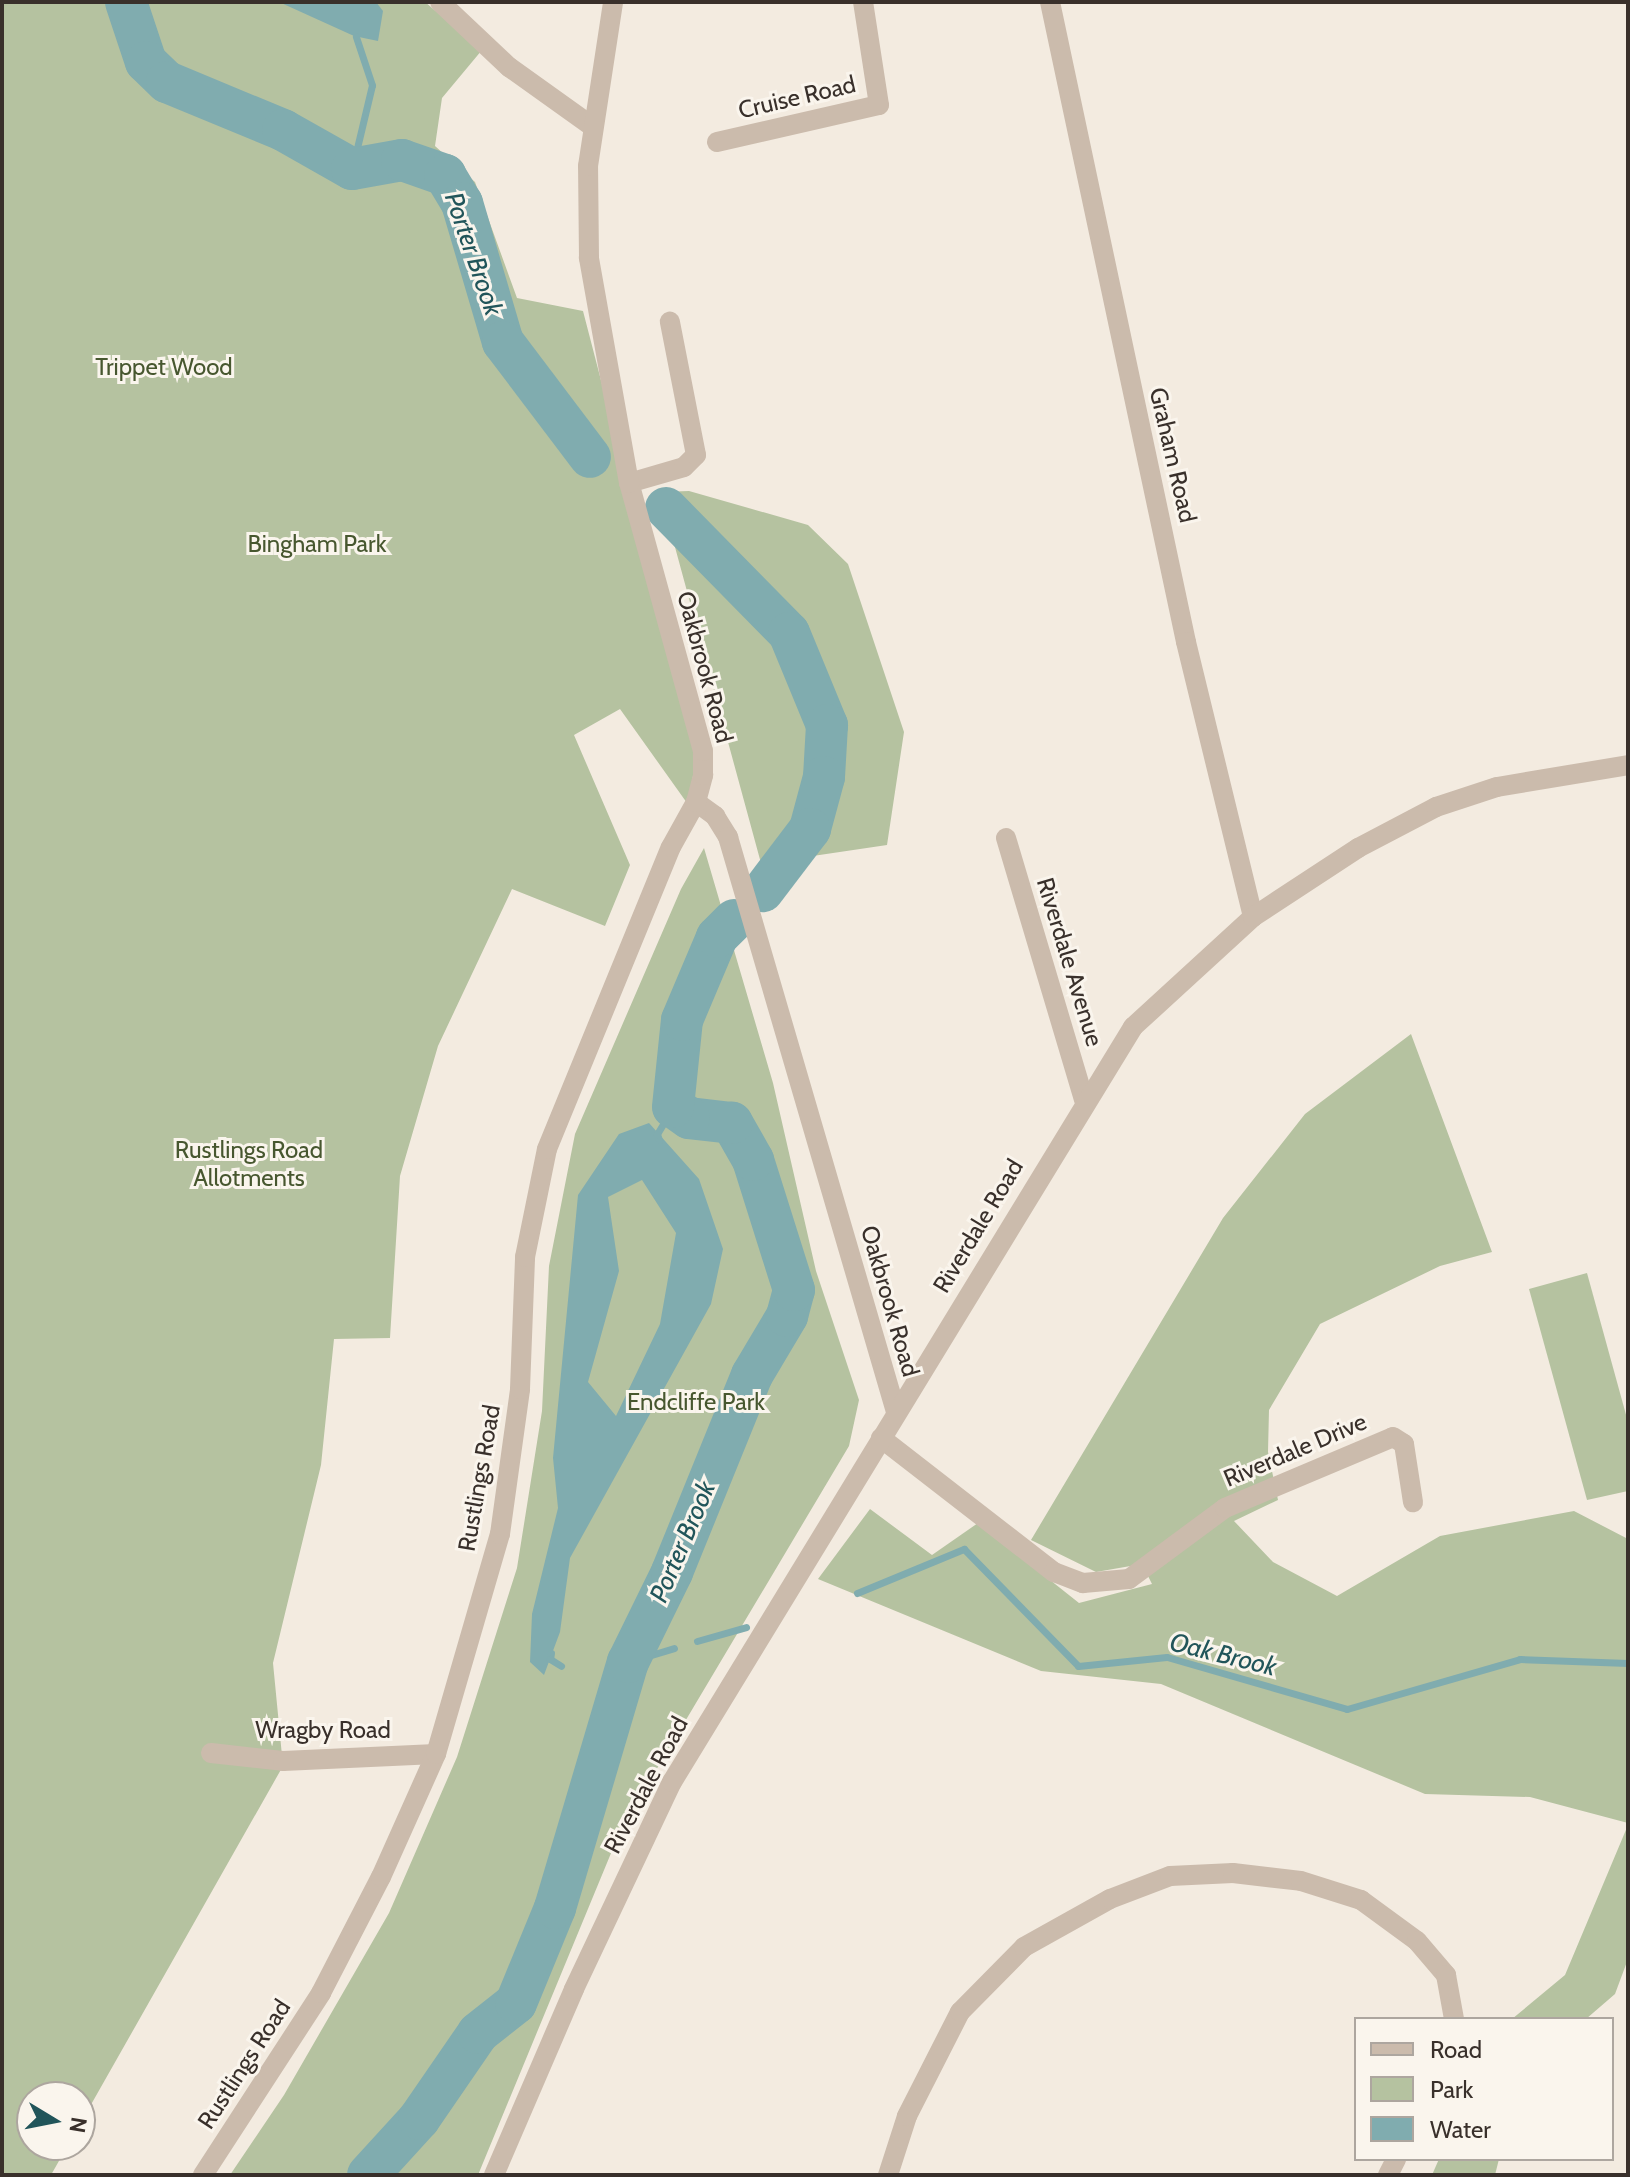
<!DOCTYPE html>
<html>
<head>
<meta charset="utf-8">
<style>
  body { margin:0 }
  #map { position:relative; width:1630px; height:2177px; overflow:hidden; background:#f3ebe0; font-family:Cabin,sans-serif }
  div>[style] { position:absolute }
  .green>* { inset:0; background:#b5c2a0 }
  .water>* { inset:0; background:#80acaf }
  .stream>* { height:7px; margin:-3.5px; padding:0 3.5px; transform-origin:3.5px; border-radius:3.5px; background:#80acaf }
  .river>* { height:42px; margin:-21px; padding:0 21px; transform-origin:21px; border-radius:21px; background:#80acaf }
  .minor>* { height:20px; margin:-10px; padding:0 10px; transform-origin:10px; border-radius:10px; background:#cbbbac }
  .tertiary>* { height:20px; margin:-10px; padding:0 10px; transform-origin:10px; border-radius:10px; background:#cbbbac }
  span { translate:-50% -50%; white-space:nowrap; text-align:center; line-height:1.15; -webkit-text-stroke:6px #faf5ed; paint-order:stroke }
  .street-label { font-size:24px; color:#39302b }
  .park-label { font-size:24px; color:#47572f }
  .water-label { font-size:26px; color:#21555a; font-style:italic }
  .frame { position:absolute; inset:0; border:4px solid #39302b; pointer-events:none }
  .legend { position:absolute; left:1354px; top:2017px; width:260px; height:144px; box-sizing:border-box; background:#faf5ed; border:2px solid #ada69f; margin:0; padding:10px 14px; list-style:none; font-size:24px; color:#39302b }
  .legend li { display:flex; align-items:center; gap:16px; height:40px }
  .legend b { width:40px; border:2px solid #ada69f }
  .north { position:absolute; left:16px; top:2081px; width:80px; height:80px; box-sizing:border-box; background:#faf5ed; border:2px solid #ada69f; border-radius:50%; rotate:100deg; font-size:22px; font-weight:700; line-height:32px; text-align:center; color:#39302b }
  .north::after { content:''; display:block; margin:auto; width:28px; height:36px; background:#21555a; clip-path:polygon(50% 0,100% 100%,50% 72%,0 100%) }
</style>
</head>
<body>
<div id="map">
  <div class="green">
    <div style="clip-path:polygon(2px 2px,425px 2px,482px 50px,442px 98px,435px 146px,475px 182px,517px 298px,583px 311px,698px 754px,687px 803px,620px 709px,574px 735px,630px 865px,605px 926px,512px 889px,438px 1046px,400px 1176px,390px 1338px,334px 1339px,321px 1465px,273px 1663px,283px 1766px,80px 2124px,80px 2097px,32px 2097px,32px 2145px,68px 2145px,51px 2175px,2px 2175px)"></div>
    <div style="clip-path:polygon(689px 491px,808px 525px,848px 564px,904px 732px,887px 845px,806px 857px,771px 900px,660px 492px)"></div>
    <div style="clip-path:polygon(704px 848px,773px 1083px,816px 1271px,859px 1400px,849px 1446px,621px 1829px,478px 2175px,230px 2175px,284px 2095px,389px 1913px,457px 1757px,517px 1568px,542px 1411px,549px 1266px,575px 1134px,681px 889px)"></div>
    <div style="clip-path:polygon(1411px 1034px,1492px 1252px,1440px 1266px,1320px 1324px,1269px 1410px,1268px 1452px,1278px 1500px,1234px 1521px,1273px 1562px,1337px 1596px,1440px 1536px,1574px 1511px,1628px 1539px,1628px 1823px,1530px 1797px,1425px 1794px,1161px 1684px,1041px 1671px,818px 1579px,870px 1509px,932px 1555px,978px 1523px,1079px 1603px,1152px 1584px,1142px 1564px,1096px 1572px,1031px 1540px,1223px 1218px,1305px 1114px)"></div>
    <div style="clip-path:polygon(1587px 1273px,1628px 1422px,1628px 1491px,1587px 1500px,1529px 1289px)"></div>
    <div style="clip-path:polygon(1628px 1825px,1628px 1959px,1615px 1994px,1586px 2019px,1512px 2019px,1565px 1975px)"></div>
    <div style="clip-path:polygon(1439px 2159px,1499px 2159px,1495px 2175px,1432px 2175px)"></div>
  </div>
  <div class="water">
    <div style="clip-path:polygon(279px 2px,376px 2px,383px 11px,378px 41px,354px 36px)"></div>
    <div style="clip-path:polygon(evenodd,649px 1123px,699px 1179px,723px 1249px,711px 1304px,570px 1558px,560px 1632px,544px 1675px,530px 1662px,532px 1614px,558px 1508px,553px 1458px,578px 1195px,619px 1134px,649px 1123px,642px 1180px,676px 1233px,660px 1324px,616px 1416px,588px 1382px,619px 1271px,608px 1197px,642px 1180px)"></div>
  </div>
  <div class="stream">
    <div style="left:352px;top:169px;width:86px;rotate:-76.6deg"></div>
    <div style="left:372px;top:85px;width:51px;rotate:-108.4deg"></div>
    <div style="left:659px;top:1140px;width:6px;rotate:-108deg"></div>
    <div style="left:657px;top:1134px;width:31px;rotate:-59deg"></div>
    <div style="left:857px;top:1593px;width:116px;rotate:-22.4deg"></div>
    <div style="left:964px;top:1549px;width:163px;rotate:45.7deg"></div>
    <div style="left:1078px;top:1666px;width:89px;rotate:-5.8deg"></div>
    <div style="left:1167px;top:1657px;width:187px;rotate:16.1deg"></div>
    <div style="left:1347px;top:1709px;width:180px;rotate:-16.1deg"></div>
    <div style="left:1520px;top:1659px;width:108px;rotate:2.1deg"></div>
    <div style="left:697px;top:1641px;width:51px;rotate:-15.9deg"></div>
    <div style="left:551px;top:1653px;width:6px;rotate:99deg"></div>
    <div style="left:550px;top:1659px;width:13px;rotate:32deg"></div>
    <div style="left:628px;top:1662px;width:48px;rotate:-16.9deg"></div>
    <div style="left:608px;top:1692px;width:11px;rotate:34deg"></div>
  </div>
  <div class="river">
    <div style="left:126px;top:2px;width:63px;rotate:71.6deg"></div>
    <div style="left:146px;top:62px;width:29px;rotate:44deg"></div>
    <div style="left:167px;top:82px;width:126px;rotate:22.5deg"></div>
    <div style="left:283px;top:130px;width:79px;rotate:29.5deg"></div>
    <div style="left:352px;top:169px;width:51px;rotate:-10.2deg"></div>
    <div style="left:402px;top:160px;width:46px;rotate:19.2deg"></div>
    <div style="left:445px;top:175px;width:33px;rotate:59deg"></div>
    <div style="left:462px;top:203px;width:145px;rotate:73.6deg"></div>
    <div style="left:503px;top:342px;width:144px;rotate:52.9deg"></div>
    <div style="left:666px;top:508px;width:175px;rotate:45.5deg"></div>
    <div style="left:789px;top:633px;width:100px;rotate:67.6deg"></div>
    <div style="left:827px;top:725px;width:52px;rotate:93.3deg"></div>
    <div style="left:824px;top:777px;width:54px;rotate:105.1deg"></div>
    <div style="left:810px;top:829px;width:78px;rotate:127.2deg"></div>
    <div style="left:368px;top:2175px;width:76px;rotate:-47.7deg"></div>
    <div style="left:419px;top:2119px;width:104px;rotate:-55.5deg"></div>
    <div style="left:478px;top:2033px;width:48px;rotate:-38.3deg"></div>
    <div style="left:516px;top:2003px;width:103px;rotate:-67.7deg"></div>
    <div style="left:555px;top:1908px;width:257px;rotate:-73.5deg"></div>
    <div style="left:628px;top:1662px;width:100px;rotate:-63.9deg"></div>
    <div style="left:672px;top:1572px;width:213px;rotate:-67.9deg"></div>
    <div style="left:752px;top:1375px;width:69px;rotate:-59.3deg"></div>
    <div style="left:787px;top:1316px;width:27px;rotate:-75deg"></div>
    <div style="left:794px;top:1290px;width:136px;rotate:-107.5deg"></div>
    <div style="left:753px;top:1160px;width:43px;rotate:-119.6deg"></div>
    <div style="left:732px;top:1123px;width:43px;rotate:-173.4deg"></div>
    <div style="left:689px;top:1118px;width:19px;rotate:-145deg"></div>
    <div style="left:673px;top:1107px;width:87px;rotate:-84.1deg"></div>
    <div style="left:682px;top:1020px;width:90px;rotate:-67.1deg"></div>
    <div style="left:717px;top:937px;width:24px;rotate:-45deg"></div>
  </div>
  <div class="minor">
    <div style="left:440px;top:2px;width:95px;rotate:43.3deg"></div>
    <div style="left:509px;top:67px;width:103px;rotate:35.5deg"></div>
    <div style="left:1050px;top:2px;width:654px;rotate:78deg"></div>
    <div style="left:1186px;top:642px;width:283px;rotate:76.3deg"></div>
    <div style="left:717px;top:142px;width:166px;rotate:-12.9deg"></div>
    <div style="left:879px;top:105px;width:104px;rotate:-98.8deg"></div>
    <div style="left:629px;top:483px;width:57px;rotate:-16.2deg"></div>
    <div style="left:684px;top:467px;width:17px;rotate:-45deg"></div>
    <div style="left:696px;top:455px;width:136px;rotate:-101.1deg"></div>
    <div style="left:696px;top:802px;width:24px;rotate:36deg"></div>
    <div style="left:715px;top:816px;width:25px;rotate:58deg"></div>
    <div style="left:728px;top:837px;width:599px;rotate:73.71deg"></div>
    <div style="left:1006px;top:838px;width:273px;rotate:73.4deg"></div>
    <div style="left:881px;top:1438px;width:219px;rotate:37.8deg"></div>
    <div style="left:1054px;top:1572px;width:31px;rotate:21deg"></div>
    <div style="left:1083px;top:1583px;width:46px;rotate:-5deg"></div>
    <div style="left:1129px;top:1579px;width:119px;rotate:-36.5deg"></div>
    <div style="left:1225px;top:1508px;width:182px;rotate:-22.9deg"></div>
    <div style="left:1393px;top:1437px;width:13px;rotate:32deg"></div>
    <div style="left:1404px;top:1444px;width:59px;rotate:81.2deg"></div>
    <div style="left:211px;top:1753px;width:72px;rotate:6.3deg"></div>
    <div style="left:283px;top:1761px;width:153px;rotate:-2.6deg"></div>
    <div style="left:494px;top:2175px;width:202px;rotate:-66.7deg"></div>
    <div style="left:574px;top:1989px;width:229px;rotate:-64.7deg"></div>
    <div style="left:672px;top:1782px;width:885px;rotate:-58.59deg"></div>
    <div style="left:1133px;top:1027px;width:163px;rotate:-42.5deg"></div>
    <div style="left:1253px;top:917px;width:126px;rotate:-33.3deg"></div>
    <div style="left:1358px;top:848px;width:88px;rotate:-27.7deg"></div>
    <div style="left:1436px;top:807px;width:64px;rotate:-18.2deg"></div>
    <div style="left:1497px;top:787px;width:133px;rotate:-9.5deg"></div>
    <div style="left:888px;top:2175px;width:62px;rotate:-72.1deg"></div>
    <div style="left:907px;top:2116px;width:117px;rotate:-63deg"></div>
    <div style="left:960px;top:2012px;width:91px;rotate:-45.4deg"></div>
    <div style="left:1024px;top:1947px;width:98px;rotate:-29.2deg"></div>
    <div style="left:1110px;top:1899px;width:64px;rotate:-21deg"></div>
    <div style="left:1170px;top:1876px;width:63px;rotate:-2.7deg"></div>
    <div style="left:1233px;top:1873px;width:68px;rotate:6.7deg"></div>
    <div style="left:1301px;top:1881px;width:63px;rotate:17.6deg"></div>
    <div style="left:1361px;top:1900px;width:69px;rotate:36.2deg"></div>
    <div style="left:1417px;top:1941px;width:45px;rotate:49.5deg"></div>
    <div style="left:1446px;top:1975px;width:45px;rotate:79.7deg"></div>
    <div style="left:1388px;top:2175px;width:18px;rotate:-63deg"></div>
  </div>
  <div class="tertiary">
    <div style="left:203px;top:2175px;width:217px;rotate:-57deg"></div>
    <div style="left:321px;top:1993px;width:131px;rotate:-62.7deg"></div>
    <div style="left:381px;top:1877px;width:135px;rotate:-65.9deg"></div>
    <div style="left:436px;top:1754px;width:229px;rotate:-73.8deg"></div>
    <div style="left:500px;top:1534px;width:146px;rotate:-82.1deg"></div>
    <div style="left:520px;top:1389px;width:132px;rotate:-87.8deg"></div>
    <div style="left:525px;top:1257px;width:110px;rotate:-78.5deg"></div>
    <div style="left:547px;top:1149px;width:326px;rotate:-67.7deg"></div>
    <div style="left:671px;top:847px;width:51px;rotate:-60.9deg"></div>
    <div style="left:696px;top:802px;width:28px;rotate:-75deg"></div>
    <div style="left:703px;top:775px;width:24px;rotate:-90deg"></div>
    <div style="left:703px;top:751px;width:278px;rotate:-105.4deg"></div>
    <div style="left:629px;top:483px;width:229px;rotate:-100.1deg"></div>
    <div style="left:589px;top:258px;width:92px;rotate:-90.6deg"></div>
    <div style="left:588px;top:166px;width:166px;rotate:-81.3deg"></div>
  </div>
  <div class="street-label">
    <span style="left:797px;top:97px;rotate:-13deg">Cruise Road</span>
    <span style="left:1173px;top:455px;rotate:77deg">Graham Road</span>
    <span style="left:705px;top:667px;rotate:75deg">Oakbrook Road</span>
    <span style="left:1070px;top:962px;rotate:73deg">Riverdale Avenue</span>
    <span style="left:978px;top:1226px;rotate:-59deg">Riverdale Road</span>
    <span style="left:890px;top:1301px;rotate:74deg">Oakbrook Road</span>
    <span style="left:1295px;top:1450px;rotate:-23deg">Riverdale Drive</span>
    <span style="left:479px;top:1478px;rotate:-80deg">Rustlings Road</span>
    <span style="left:323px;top:1730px">Wragby Road</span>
    <span style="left:646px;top:1785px;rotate:-62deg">Riverdale Road</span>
    <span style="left:244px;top:2064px;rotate:-57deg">Rustlings Road</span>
  </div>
  <div class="park-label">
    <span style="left:164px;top:367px">Trippet Wood</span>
    <span style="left:317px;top:544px">Bingham Park</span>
    <span style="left:249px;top:1164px">Rustlings Road<br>Allotments</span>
    <span style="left:696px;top:1402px">Endcliffe Park</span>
  </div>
  <div class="water-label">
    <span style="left:473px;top:254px;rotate:71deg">Porter Brook</span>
    <span style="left:683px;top:1542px;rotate:-67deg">Porter Brook</span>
    <span style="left:1223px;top:1655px;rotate:14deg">Oak Brook</span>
  </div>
  <div class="frame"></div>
  <ul class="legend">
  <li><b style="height:10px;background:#cbbbac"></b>Road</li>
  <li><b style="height:22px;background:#b5c2a0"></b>Park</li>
  <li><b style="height:22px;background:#80acaf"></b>Water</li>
  </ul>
  <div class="north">N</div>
</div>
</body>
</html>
